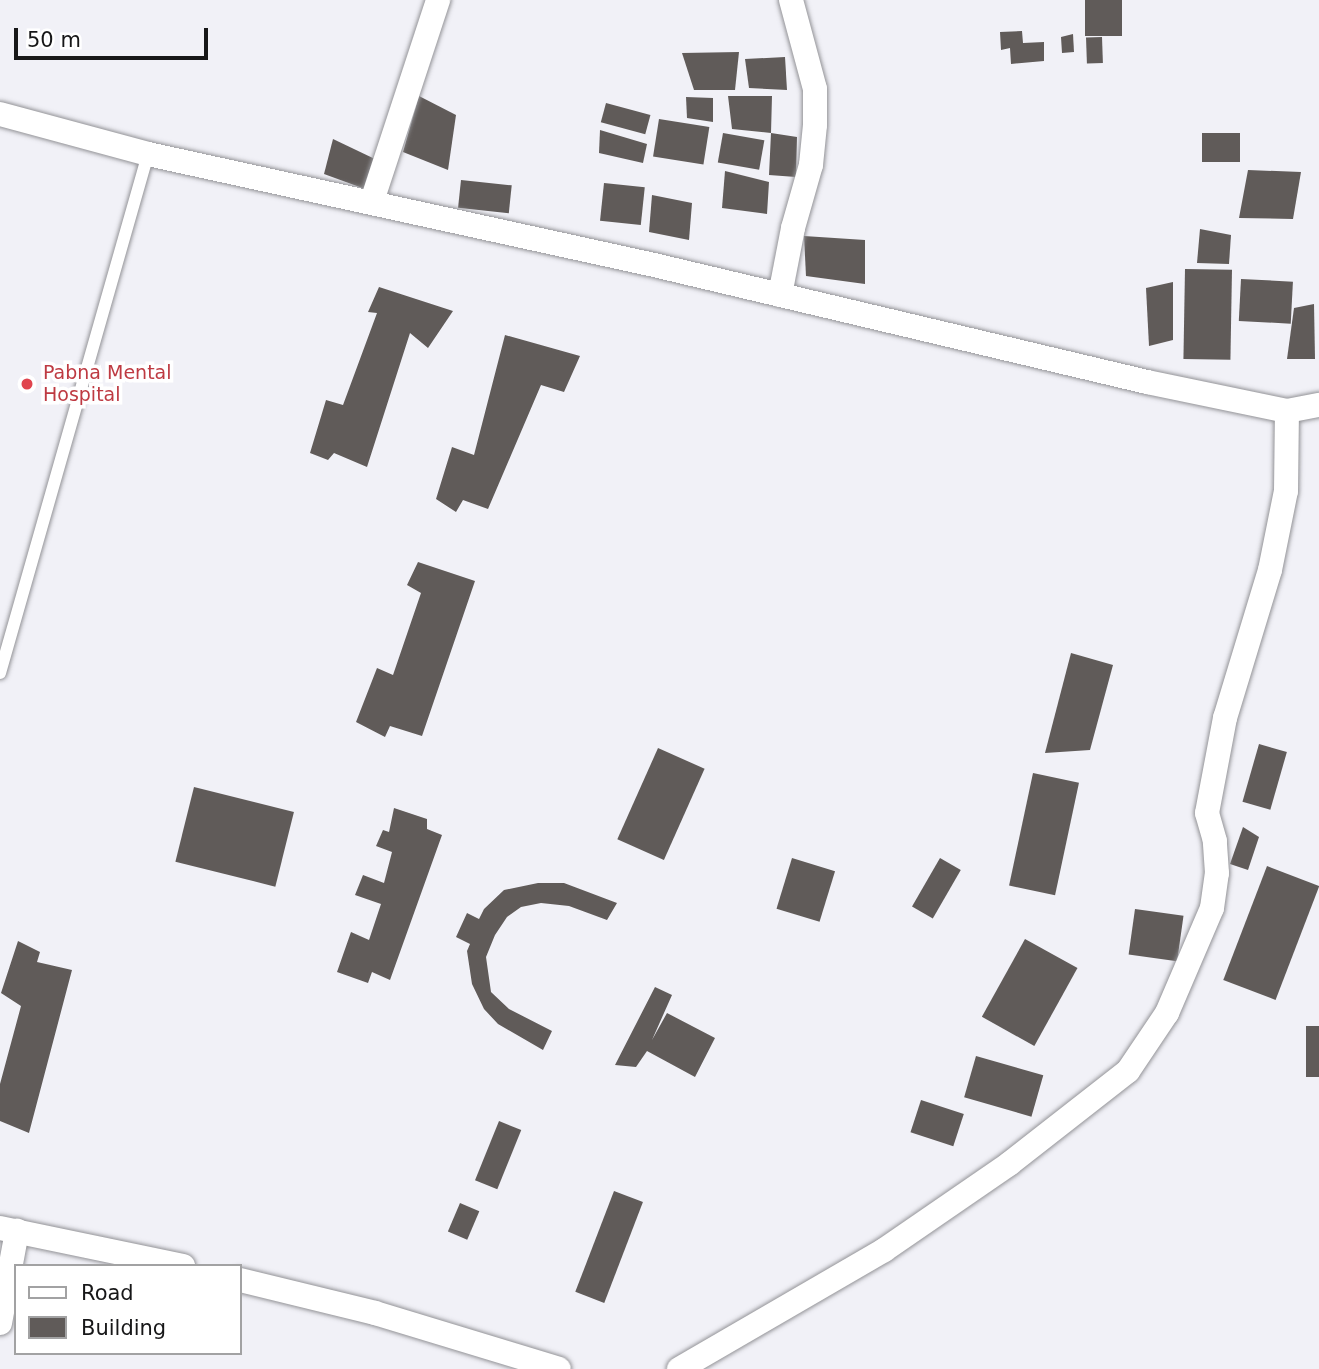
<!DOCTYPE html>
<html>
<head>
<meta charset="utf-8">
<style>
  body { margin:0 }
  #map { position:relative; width:1319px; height:1369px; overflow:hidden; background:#f1f1f7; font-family:"DejaVu Sans",sans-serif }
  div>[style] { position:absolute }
  .building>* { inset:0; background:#605b59; transform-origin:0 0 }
  .roads { filter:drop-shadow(0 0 2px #939397) drop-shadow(0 0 2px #939397) }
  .lane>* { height:12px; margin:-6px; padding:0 6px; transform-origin:6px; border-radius:6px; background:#fff }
  .street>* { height:24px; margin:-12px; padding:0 12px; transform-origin:12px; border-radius:12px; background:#fff }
  .dots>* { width:19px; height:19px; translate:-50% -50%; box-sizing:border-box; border:4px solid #fff; border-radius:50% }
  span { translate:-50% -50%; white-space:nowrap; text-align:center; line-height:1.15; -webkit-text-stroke:7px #fff; paint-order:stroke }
  .health-label { font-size:19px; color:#be3a42 }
  .left { translate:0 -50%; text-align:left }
  .legend { position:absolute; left:14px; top:1264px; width:228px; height:91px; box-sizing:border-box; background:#fff; border:2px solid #a2a2a3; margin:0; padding:9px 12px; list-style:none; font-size:21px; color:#171718 }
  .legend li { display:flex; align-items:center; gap:14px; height:35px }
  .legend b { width:35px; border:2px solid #a2a2a3 }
  .scale { position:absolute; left:14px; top:28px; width:194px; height:32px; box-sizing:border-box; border:4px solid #171718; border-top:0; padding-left:9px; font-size:21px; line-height:24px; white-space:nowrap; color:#171718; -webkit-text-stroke:5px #fff; paint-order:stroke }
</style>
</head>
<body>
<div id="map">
  <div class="building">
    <div style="left:1085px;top:0;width:37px;height:36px"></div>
    <div style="clip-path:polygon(1022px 31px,1023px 43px,1044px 42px,1044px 61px,1011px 64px,1010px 48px,1001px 50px,1000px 32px)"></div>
    <div style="clip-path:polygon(1073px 34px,1074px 52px,1062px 53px,1061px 37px)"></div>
    <div style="left:1102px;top:37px;width:26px;height:16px;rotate:88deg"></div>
    <div style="clip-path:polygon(739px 52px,735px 90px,694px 90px,682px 53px)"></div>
    <div style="clip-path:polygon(785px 57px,787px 90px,749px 88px,745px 59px)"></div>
    <div style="clip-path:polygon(419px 96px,456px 115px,448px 170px,403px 152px)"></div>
    <div style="clip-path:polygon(728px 96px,772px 96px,771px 133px,797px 137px,796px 177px,769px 175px,771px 133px,732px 129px)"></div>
    <div style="clip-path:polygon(686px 97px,713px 98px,713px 122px,687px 118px)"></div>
    <div style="left:606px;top:103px;width:46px;height:20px;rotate:15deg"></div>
    <div style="left:659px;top:119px;width:51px;height:38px;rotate:9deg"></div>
    <div style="clip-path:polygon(600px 130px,647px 144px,643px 163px,599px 153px)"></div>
    <div style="left:723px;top:133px;width:42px;height:30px;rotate:10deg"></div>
    <div style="left:1240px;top:133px;width:29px;height:38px;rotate:90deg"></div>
    <div style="clip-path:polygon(333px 139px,377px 160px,365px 189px,324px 174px)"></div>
    <div style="clip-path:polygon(1248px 170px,1301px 172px,1293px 219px,1239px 218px)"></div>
    <div style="clip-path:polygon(725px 171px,769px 182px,767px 214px,722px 208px)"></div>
    <div style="left:461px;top:180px;width:51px;height:28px;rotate:6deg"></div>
    <div style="left:604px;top:183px;width:41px;height:38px;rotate:6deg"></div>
    <div style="clip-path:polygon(652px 195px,692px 203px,689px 240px,649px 232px)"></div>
    <div style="clip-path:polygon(1200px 229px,1231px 235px,1229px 264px,1197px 263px)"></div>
    <div style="clip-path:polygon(804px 236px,865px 240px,865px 284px,806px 276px)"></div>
    <div style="left:1185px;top:269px;width:47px;height:90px;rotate:1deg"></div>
    <div style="left:1241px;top:279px;width:52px;height:42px;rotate:3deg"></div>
    <div style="clip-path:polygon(1173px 282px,1173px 340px,1149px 346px,1146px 288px)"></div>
    <div style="clip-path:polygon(379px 287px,453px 311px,428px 348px,410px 333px,367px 467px,334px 453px,328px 460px,310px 453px,326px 400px,343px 405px,377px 313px,368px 312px)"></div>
    <div style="clip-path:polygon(1314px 304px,1315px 359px,1287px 359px,1294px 308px)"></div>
    <div style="clip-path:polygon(505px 335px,580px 356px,564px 392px,541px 385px,488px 509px,463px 500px,456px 512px,436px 499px,452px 447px,474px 455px)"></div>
    <div style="clip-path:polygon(418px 562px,475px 581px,422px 736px,390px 726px,385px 737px,356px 722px,377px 668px,393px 675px,421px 593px,407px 585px)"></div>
    <div style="clip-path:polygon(1071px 653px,1113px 665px,1090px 750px,1045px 753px)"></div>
    <div style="left:1259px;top:744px;width:29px;height:60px;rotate:16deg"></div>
    <div style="left:658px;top:748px;width:51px;height:100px;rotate:24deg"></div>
    <div style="left:1033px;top:773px;width:47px;height:115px;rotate:12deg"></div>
    <div style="left:194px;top:787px;width:103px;height:77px;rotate:14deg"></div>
    <div style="clip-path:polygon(394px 808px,427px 819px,427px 829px,442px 835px,390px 980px,372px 972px,368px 983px,337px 972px,351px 932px,369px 940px,381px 904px,355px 895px,363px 875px,384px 883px,392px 852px,376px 846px,383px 830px,389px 832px)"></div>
    <div style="clip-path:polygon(1243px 827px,1259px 837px,1248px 870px,1230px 864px)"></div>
    <div style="left:792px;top:858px;width:45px;height:53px;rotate:17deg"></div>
    <div style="left:940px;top:858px;width:24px;height:56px;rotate:30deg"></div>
    <div style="left:1267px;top:866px;width:56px;height:122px;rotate:21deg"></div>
    <div style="clip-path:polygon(538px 883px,564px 883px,617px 903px,607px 920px,569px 906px,541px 903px,521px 907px,507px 917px,495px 935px,486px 957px,491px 992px,509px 1009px,552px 1031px,543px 1050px,498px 1024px,484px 1009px,472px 984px,467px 951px,470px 944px,456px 937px,467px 913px,479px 919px,484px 909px,504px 890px)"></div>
    <div style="left:1135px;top:909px;width:49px;height:46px;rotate:8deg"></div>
    <div style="left:1025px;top:939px;width:60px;height:89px;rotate:29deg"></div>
    <div style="clip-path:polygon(18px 941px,40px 952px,37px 962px,72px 970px,29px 1133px,0 1121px,0 1084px,21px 1006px,1px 993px)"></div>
    <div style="clip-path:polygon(655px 987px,672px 995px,652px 1040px,667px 1013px,715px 1038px,695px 1077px,647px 1051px,636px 1067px,615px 1065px)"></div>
    <div style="left:1306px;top:1026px;width:13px;height:51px"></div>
    <div style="left:976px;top:1056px;width:70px;height:43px;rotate:16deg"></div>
    <div style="left:921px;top:1100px;width:45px;height:34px;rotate:18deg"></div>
    <div style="left:499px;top:1121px;width:24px;height:64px;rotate:22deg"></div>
    <div style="left:614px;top:1191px;width:31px;height:108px;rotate:21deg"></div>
    <div style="left:460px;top:1203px;width:21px;height:31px;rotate:23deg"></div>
  </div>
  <div class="roads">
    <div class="lane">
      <div style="left:0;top:673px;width:540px;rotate:-74.08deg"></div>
    </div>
    <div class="street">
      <div style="left:0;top:114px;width:153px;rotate:15.1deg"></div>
      <div style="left:148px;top:154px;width:518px;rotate:12.37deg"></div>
      <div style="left:654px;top:265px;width:507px;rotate:13.35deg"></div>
      <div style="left:1147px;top:382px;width:143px;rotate:11.7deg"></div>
      <div style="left:1287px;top:411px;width:33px;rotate:-11deg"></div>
      <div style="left:372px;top:201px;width:212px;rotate:-71.8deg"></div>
      <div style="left:780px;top:295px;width:68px;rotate:-79deg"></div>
      <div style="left:793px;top:228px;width:66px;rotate:-74.1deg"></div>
      <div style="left:811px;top:165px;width:40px;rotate:-84.3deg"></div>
      <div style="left:815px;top:125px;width:36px;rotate:-90deg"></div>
      <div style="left:815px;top:89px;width:92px;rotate:-105.1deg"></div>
      <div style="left:0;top:1228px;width:187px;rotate:11.7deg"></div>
      <div style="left:240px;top:1280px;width:139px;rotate:13.7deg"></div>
      <div style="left:375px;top:1313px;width:192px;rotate:16.9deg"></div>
      <div style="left:0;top:1323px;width:94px;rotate:-79.5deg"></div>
      <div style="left:679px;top:1369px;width:237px;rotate:-30.1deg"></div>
      <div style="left:884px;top:1250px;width:152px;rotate:-34.5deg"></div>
      <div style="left:1009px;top:1164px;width:151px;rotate:-38deg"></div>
      <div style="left:1128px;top:1071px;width:70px;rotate:-56.1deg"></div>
      <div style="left:1167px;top:1013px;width:114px;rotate:-66.8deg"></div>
      <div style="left:1212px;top:908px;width:35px;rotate:-82deg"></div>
      <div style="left:1217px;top:873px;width:32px;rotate:-94deg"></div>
      <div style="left:1215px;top:841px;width:29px;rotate:-106deg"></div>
      <div style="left:1207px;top:813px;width:97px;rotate:-79.3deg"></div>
      <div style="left:1225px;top:718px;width:155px;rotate:-73.1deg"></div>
      <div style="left:1270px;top:570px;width:81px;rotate:-78.6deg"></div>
      <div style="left:1286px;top:491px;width:80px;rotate:-89.3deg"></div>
    </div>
  </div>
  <div class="dots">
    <div style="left:27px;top:384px;background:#e0444e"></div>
  </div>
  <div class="health-label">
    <span class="left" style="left:43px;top:384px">Pabna Mental<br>Hospital</span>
  </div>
  <ul class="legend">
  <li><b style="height:9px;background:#fff"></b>Road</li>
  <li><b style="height:19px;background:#605b59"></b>Building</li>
  </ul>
  <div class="scale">50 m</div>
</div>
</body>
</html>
